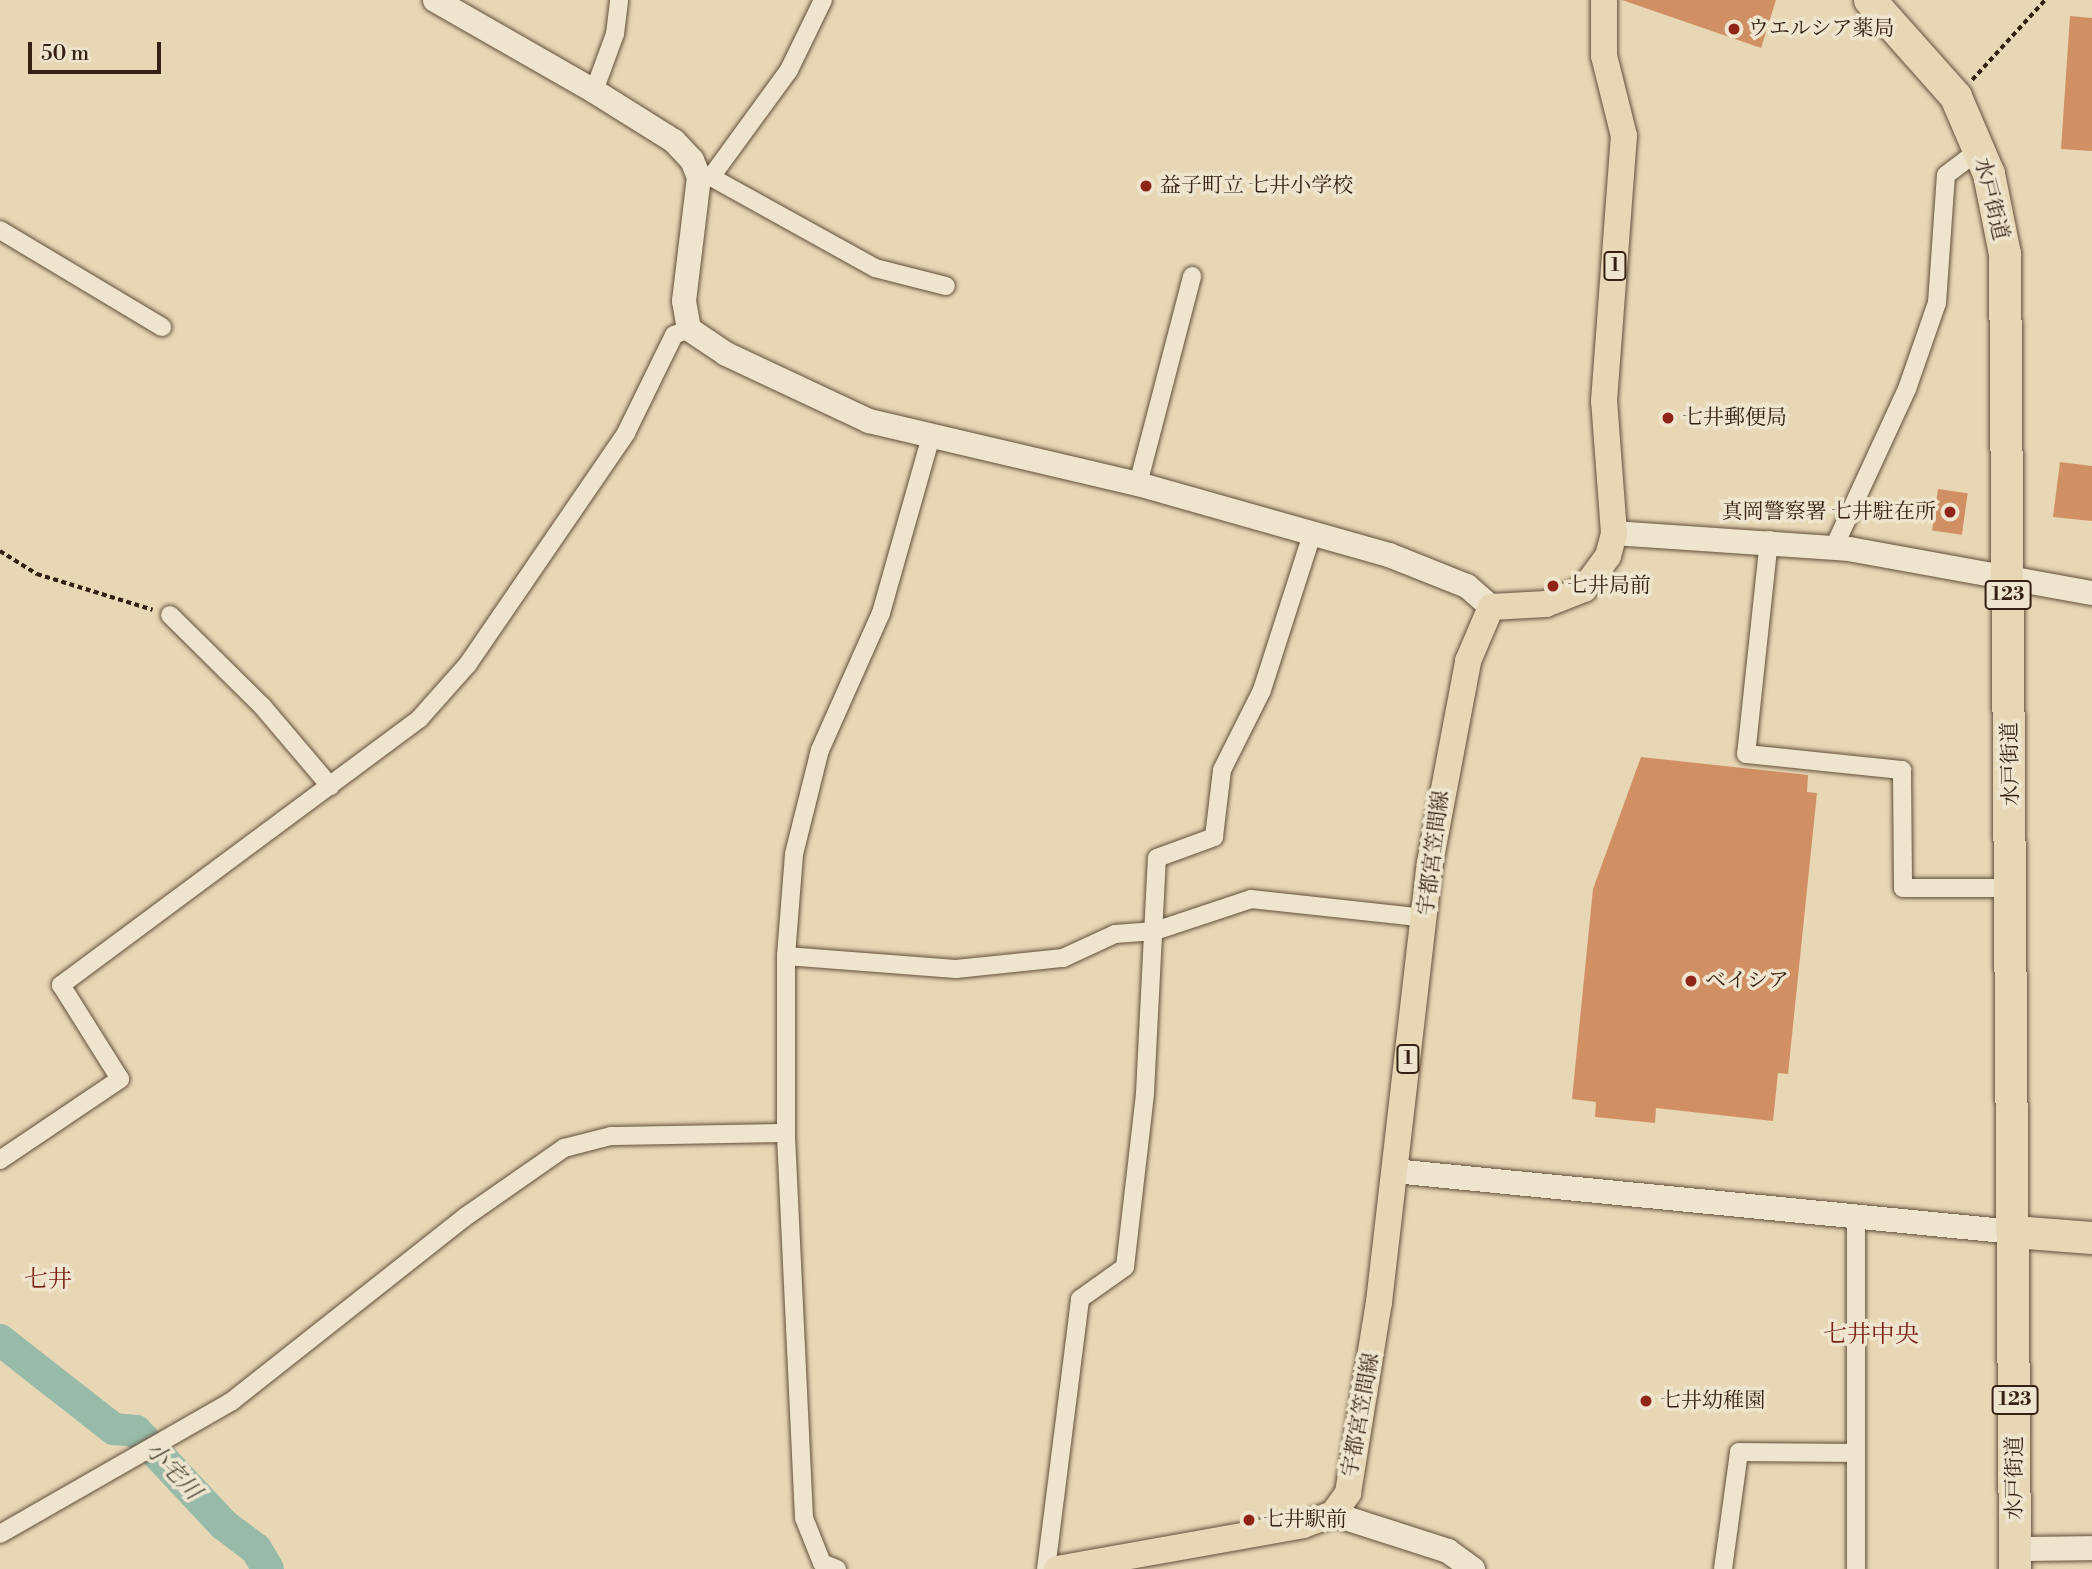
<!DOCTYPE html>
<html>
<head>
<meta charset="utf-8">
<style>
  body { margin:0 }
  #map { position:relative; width:2092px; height:1569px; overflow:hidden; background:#e7d7b4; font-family:"Libre Bodoni","Noto Serif JP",serif }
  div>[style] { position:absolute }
  .river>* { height:32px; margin:-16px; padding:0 16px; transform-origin:16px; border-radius:16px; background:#97baa9 }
  .building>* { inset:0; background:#d19063; transform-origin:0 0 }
  .path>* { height:3.5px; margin-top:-1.75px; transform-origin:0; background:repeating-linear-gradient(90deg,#352013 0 5px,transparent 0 8.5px) }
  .roads { filter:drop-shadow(0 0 2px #624e3b) drop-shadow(0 0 2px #624e3b) }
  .street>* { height:18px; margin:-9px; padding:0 9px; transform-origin:9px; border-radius:9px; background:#efe5ce }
  .secondary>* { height:24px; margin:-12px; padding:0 12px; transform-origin:12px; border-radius:12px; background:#efe5ce }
  .primary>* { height:26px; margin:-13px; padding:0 13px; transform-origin:13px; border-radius:13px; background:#e7d7b4 }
  .highway>* { height:32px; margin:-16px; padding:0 16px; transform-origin:16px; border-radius:16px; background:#e7d7b4 }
  .dots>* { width:19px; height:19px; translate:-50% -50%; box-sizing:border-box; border:4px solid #efe5ce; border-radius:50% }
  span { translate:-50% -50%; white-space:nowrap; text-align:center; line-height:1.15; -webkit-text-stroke:7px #efe5ce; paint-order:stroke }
  .shield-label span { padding:2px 5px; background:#efe5ce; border:2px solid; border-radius:5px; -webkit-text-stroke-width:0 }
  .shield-label { font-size:19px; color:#352013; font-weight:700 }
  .poi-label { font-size:21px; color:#352013 }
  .left { translate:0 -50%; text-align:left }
  .right { translate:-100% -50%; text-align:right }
  .street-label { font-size:21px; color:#352013 }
  .water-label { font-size:23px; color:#524e40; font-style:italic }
  .quarter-label { font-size:24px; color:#7a1f14 }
  .scale { position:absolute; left:28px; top:42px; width:133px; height:32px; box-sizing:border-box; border:4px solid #352013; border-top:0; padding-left:9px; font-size:21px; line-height:24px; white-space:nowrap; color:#352013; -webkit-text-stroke:5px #efe5ce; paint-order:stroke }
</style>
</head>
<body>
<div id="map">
  <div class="river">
    <div style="left:0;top:1340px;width:145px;rotate:38deg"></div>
    <div style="left:114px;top:1429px;width:22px;rotate:5deg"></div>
    <div style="left:136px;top:1431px;width:129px;rotate:46.9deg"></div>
    <div style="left:224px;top:1525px;width:40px;rotate:37deg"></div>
    <div style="left:256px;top:1549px;width:23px;rotate:59deg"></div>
  </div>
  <div class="building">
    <div style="clip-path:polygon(1622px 0,1776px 0,1761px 48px)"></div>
    <div style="clip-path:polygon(2070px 16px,2092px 18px,2092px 151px,2061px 149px)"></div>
    <div style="clip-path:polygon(2060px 462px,2092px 466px,2092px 521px,2053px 517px)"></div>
    <div style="left:1938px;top:489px;width:30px;height:42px;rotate:8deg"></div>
    <div style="clip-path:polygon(1641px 757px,1808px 775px,1807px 792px,1817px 793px,1788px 1074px,1778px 1073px,1773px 1121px,1656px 1108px,1655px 1123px,1595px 1117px,1596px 1102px,1572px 1099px,1593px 889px)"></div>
  </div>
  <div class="path">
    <div style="left:1972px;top:80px;width:108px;rotate:-47.6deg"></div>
    <div style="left:0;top:551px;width:44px;rotate:31.9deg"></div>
    <div style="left:37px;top:574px;width:121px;rotate:17.2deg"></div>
  </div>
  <div class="roads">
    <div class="street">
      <div style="left:594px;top:91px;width:61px;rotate:-69.8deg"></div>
      <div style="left:615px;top:34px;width:34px;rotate:-83deg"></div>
      <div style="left:699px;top:177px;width:12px"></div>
      <div style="left:711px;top:177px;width:188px;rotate:29deg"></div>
      <div style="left:875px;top:268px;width:73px;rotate:14.2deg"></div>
      <div style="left:711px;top:177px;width:132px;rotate:-53.9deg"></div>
      <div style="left:789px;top:70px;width:78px;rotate:-64.1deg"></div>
      <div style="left:0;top:230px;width:189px;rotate:30.9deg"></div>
      <div style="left:1138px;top:484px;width:215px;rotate:-75.4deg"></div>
      <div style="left:1769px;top:540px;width:215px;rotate:96.1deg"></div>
      <div style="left:1746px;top:754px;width:157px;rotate:5.9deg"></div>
      <div style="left:1902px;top:770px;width:118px;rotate:89.5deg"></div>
      <div style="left:1903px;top:888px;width:110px"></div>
      <div style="left:1834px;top:547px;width:174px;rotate:-65.2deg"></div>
      <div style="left:1907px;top:389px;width:91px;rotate:-70.8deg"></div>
      <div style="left:1937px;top:303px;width:128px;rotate:-86deg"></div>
      <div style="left:1946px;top:175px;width:41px;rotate:-37.1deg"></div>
      <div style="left:170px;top:615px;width:131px;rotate:44.7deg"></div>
      <div style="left:263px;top:707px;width:104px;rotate:49.7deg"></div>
      <div style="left:786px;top:956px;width:170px;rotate:4.4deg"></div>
      <div style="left:956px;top:969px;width:108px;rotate:-5.9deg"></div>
      <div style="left:1063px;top:958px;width:57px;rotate:-24.8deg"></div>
      <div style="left:1115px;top:934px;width:40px;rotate:-4.3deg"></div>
      <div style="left:1155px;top:931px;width:101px;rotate:-18.4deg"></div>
      <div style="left:1251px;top:899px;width:175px;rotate:6.2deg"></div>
      <div style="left:0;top:1160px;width:145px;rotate:-34deg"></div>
      <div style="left:120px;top:1079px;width:111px;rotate:-122.1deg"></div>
      <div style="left:61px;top:985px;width:447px;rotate:-36.6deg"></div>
      <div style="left:420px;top:718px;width:72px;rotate:-48.4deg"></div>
      <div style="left:468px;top:664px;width:280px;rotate:-55.6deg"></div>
      <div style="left:626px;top:433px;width:109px;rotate:-63.9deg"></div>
      <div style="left:674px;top:335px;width:16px;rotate:-22deg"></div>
      <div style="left:0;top:1534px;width:267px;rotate:-29.8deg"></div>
      <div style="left:232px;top:1401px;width:297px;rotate:-38.3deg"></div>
      <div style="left:465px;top:1217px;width:121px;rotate:-34.9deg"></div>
      <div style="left:564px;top:1148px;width:49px;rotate:-14.3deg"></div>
      <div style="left:611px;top:1136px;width:175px;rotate:-1deg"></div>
      <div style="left:837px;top:1569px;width:16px;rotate:-158deg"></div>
      <div style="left:822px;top:1563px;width:48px;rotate:-111.8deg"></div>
      <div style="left:804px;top:1518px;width:385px;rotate:-92.7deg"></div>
      <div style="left:786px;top:1133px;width:177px;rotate:-90deg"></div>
      <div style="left:786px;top:956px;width:102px;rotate:-85.5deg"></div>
      <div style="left:794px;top:854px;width:107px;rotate:-76deg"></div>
      <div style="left:820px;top:750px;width:150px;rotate:-66deg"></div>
      <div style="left:881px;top:613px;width:184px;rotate:-74.2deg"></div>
      <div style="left:1046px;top:1569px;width:272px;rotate:-82.8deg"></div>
      <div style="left:1080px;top:1299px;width:55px;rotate:-35.4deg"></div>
      <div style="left:1125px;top:1267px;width:175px;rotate:-83.4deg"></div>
      <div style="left:1145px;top:1093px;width:235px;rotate:-87.1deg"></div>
      <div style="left:1157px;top:858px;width:61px;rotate:-20.2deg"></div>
      <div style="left:1214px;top:837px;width:67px;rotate:-83.2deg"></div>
      <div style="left:1222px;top:770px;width:89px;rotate:-63.4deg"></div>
      <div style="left:1262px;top:690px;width:164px;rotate:-72.2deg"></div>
      <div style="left:1723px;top:1569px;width:118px;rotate:-82.2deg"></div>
      <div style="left:1739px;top:1452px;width:116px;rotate:0.5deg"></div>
      <div style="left:1856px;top:1569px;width:353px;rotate:-90deg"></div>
    </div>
    <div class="secondary">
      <div style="left:435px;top:0;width:183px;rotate:29.8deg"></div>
      <div style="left:594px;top:91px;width:94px;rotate:32deg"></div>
      <div style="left:674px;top:141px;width:26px;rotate:47deg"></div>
      <div style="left:692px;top:160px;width:18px;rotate:68deg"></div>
      <div style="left:699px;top:177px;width:125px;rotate:96.9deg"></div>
      <div style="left:684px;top:301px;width:28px;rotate:80deg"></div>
      <div style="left:689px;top:329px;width:45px;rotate:34deg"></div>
      <div style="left:726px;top:354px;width:158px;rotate:25.1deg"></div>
      <div style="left:869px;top:421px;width:276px;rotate:13.2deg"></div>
      <div style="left:1138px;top:484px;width:261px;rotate:15.8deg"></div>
      <div style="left:1389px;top:555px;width:84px;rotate:21.7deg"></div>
      <div style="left:1467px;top:586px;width:32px;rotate:41deg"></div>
      <div style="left:1614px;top:533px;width:236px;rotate:3.9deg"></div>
      <div style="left:1849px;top:549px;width:247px;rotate:10.3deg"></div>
      <div style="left:1394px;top:1171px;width:623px;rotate:5.62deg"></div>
      <div style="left:1333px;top:1514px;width:121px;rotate:17.8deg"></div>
      <div style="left:1448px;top:1551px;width:31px;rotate:36deg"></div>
      <div style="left:2015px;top:1549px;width:77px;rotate:-0.7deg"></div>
    </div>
    <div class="primary">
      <div style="left:1057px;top:1569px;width:250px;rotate:-10.1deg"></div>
      <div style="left:1303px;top:1525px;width:32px;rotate:-20deg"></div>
      <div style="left:1333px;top:1514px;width:26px;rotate:-54deg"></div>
      <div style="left:1348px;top:1493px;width:193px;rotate:-80.8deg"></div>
      <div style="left:1379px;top:1302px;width:442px;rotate:-83.4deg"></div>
      <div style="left:1430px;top:863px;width:206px;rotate:-79.3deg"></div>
      <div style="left:1468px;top:661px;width:59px;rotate:-66.9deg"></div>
      <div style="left:1491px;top:607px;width:55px;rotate:-3.1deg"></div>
      <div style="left:1546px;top:604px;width:41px;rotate:-21.5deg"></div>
      <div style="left:1584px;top:589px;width:41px;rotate:-54deg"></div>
      <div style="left:1608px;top:556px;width:24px;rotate:-75deg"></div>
      <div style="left:1614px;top:533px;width:132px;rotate:-94.3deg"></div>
      <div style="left:1604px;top:401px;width:266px;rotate:-85.7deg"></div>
      <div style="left:1624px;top:136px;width:82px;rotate:-104deg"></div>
      <div style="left:1604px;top:56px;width:56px;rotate:-90deg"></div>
    </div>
    <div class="highway">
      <div style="left:1870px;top:0;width:130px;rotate:48.4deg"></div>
      <div style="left:1956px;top:97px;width:84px;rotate:66.8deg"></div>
      <div style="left:1989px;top:174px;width:82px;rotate:78.7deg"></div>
      <div style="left:2005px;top:254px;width:1315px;rotate:89.56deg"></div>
      <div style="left:2014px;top:1232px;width:78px;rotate:4.4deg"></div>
    </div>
  </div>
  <div class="dots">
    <div style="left:1734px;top:29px;background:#8f2418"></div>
    <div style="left:1146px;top:186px;background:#8f2418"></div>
    <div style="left:1668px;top:418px;background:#8f2418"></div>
    <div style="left:1950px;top:512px;background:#8f2418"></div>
    <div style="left:1553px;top:586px;background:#8f2418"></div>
    <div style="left:1691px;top:981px;background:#8f2418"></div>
    <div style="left:1646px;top:1401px;background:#8f2418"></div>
    <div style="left:1249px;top:1520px;background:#8f2418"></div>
  </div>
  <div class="shield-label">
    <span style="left:1615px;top:266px">1</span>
    <span style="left:2008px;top:595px">123</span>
    <span style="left:1408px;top:1059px">1</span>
    <span style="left:2015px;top:1400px">123</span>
  </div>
  <div class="poi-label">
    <span class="left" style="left:1748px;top:29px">ウエルシア薬局</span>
    <span class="left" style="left:1160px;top:186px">益子町立 七井小学校</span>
    <span class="left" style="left:1682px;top:418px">七井郵便局</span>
    <span class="right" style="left:1936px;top:512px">真岡警察署 七井駐在所</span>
    <span class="left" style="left:1567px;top:586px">七井局前</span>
    <span class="left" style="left:1705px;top:981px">ベイシア</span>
    <span class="left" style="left:1660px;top:1401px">七井幼稚園</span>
    <span class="left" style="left:1263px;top:1520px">七井駅前</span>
  </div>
  <div class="street-label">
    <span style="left:1991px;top:199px;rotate:76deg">水戸街道</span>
    <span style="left:2011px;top:764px;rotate:-91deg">水戸街道</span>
    <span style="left:1434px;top:853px;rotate:-83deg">宇都宮笠間線</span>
    <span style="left:1361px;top:1415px;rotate:-80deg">宇都宮笠間線</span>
    <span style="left:2015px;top:1478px;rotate:-90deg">水戸街道</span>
  </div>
  <div class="water-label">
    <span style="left:173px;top:1471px;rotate:47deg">小宅川</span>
  </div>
  <div class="quarter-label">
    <span style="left:48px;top:1281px">七井</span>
    <span style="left:1871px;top:1336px">七井中央</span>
  </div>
  <div class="scale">50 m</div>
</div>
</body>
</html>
